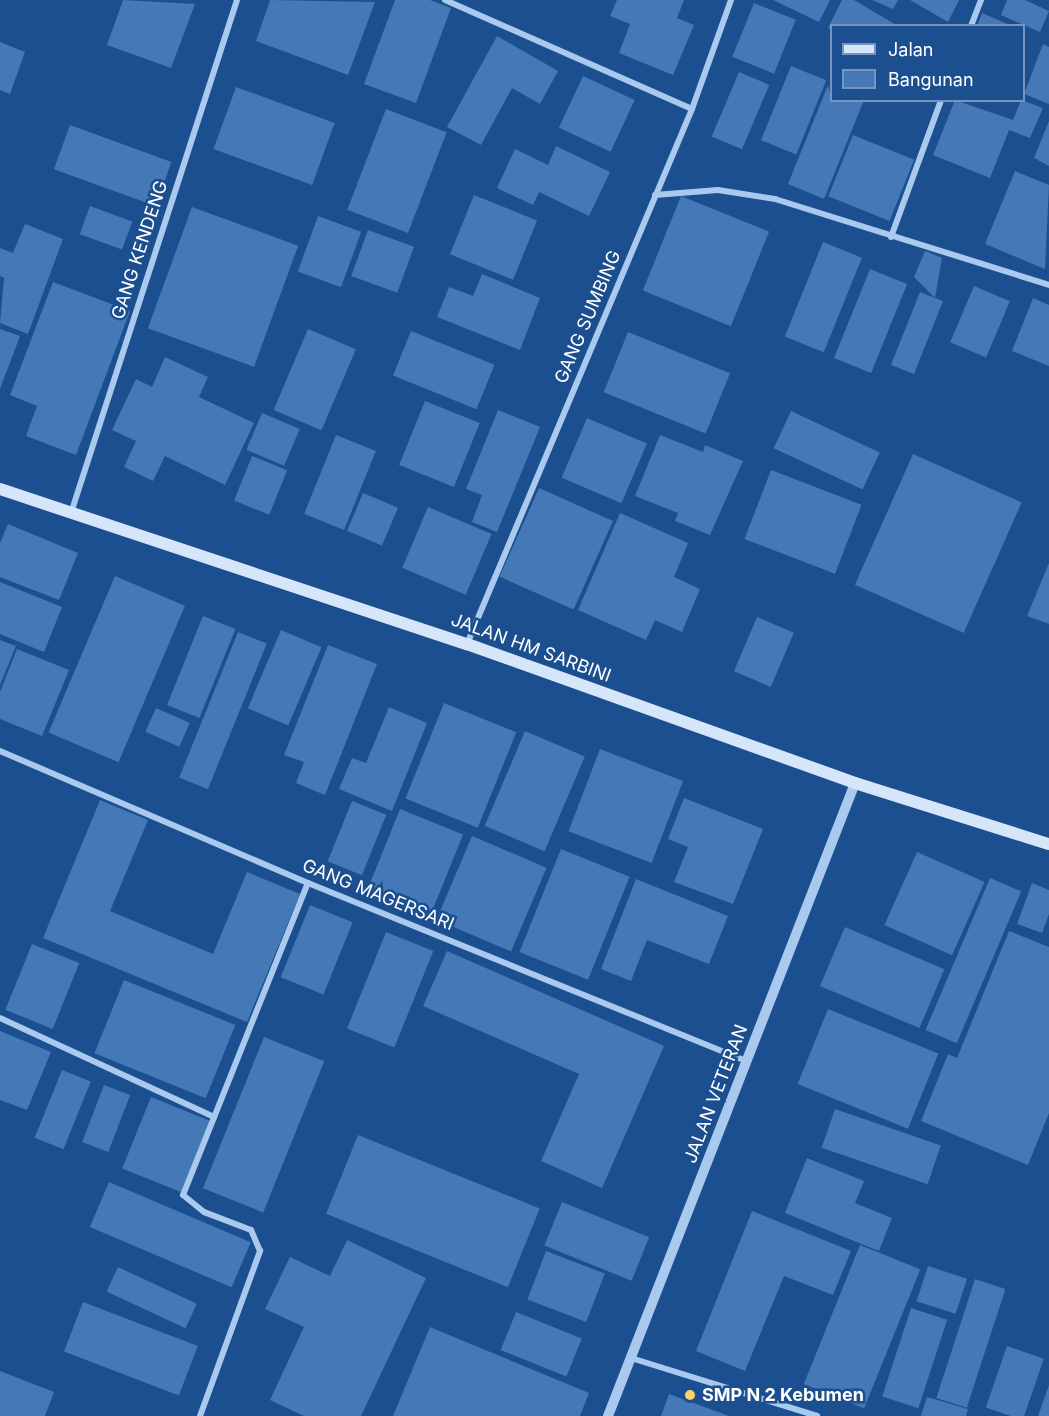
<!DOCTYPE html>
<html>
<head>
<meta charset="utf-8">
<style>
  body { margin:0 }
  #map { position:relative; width:1049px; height:1416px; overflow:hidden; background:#1b4f8f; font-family:Inter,sans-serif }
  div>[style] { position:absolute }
  .building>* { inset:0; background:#4478b7; transform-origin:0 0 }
  .minor>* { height:6px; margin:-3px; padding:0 3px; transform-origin:3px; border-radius:3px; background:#a9c9ee }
  .tertiary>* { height:10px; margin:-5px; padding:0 5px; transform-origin:5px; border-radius:5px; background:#a9c9ee }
  .secondary>* { height:12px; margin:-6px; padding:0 6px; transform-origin:6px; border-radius:6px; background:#d6e6fa }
  .dots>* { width:16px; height:16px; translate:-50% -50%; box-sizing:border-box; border:3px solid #1b4f8f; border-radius:50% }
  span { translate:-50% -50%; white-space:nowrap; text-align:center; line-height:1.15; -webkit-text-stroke:5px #1b4f8f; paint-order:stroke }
  .street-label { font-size:18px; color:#fff }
  .poi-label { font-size:18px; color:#fff; font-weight:700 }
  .left { translate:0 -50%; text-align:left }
  .legend { position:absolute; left:830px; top:24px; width:195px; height:78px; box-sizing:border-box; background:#1b4f8f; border:2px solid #7695bc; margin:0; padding:8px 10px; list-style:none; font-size:18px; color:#fff }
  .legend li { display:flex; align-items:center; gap:12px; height:30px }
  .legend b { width:30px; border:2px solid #7695bc }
</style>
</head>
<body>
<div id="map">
  <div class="building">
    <div style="clip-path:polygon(123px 0,195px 4px,171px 68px,107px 45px)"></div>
    <div style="clip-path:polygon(270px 0,375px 2px,348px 75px,256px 41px)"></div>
    <div style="clip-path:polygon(395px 0,430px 0,451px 8px,416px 103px,364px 84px)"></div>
    <div style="clip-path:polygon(617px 0,684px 0,677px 18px,694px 25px,673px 75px,619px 53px,630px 24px,610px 16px)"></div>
    <div style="clip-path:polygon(773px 0,830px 0,819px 22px)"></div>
    <div style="clip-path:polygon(842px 0,854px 0,898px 26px,832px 26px,832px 30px,828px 28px)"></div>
    <div style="clip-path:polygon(872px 0,898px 0,893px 9px)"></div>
    <div style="clip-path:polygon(910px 0,959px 0,948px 22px)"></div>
    <div style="clip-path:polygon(1007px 0,1025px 0,1049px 11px,1040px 32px,1001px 15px)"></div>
    <div style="left:754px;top:3px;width:45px;height:58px;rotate:22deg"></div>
    <div style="clip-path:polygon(982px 13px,1012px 26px,977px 26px)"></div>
    <div style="clip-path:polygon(497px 36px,558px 71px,540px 104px,512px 88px,481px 145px,447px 127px)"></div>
    <div style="clip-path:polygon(0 42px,25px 52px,10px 94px,0 90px)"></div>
    <div style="clip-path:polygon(1043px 44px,1049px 47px,1049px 104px,1024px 94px)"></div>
    <div style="left:791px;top:66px;width:38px;height:80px;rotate:22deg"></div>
    <div style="left:739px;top:72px;width:33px;height:70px;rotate:23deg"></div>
    <div style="left:583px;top:76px;width:57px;height:57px;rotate:25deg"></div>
    <div style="clip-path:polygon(828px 85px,832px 100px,864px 100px,824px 199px,788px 184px)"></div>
    <div style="left:236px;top:87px;width:105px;height:66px;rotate:20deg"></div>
    <div style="clip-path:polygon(955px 100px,1013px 120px,1021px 100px,1043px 108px,1030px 138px,1009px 130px,990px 178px,933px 155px)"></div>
    <div style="left:386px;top:109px;width:65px;height:108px;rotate:21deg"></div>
    <div style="clip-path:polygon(1049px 121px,1049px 166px,1034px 158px)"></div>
    <div style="left:70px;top:125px;width:108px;height:47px;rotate:20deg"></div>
    <div style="left:853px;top:135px;width:66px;height:66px;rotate:22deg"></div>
    <div style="clip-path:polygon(556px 146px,610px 172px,589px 216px,539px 192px,533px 205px,497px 188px,515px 149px,548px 165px)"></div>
    <div style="clip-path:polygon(1015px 171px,1049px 185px,1045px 269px,985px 244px)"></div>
    <div style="left:474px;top:195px;width:68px;height:64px;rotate:22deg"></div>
    <div style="left:681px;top:196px;width:95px;height:102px;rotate:22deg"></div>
    <div style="left:90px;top:206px;width:45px;height:30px;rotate:20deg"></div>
    <div style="left:192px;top:207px;width:113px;height:129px;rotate:20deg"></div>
    <div style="left:318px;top:216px;width:46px;height:59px;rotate:20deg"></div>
    <div style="clip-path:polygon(25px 224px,63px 239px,28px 334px,0 323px,4px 278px,0 276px,0 248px,13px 253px)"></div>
    <div style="left:368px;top:230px;width:49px;height:49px;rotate:20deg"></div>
    <div style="left:823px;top:242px;width:42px;height:102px;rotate:22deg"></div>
    <div style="clip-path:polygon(925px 251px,942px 258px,935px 298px,943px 301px,914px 374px,891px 365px,920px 292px,935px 298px,914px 277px)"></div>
    <div style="left:870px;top:269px;width:40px;height:96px;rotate:22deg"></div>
    <div style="clip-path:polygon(482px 274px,540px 298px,520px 350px,437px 317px,449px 287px,473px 296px)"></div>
    <div style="clip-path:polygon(53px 282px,130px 311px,76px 455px,26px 436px,37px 406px,10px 395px)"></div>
    <div style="left:974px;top:286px;width:39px;height:61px;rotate:23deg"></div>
    <div style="clip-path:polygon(1033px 298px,1049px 305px,1049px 366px,1012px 351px)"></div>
    <div style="clip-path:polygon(0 329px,20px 336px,0 389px)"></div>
    <div style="left:308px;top:329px;width:52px;height:88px;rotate:23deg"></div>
    <div style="left:411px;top:331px;width:90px;height:48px;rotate:22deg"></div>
    <div style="left:628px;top:332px;width:110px;height:65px;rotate:22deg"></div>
    <div style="clip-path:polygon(165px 357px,208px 377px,199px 397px,254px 423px,225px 485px,165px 456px,153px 481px,124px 467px,136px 441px,112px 430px,136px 379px,152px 387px)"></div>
    <div style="left:425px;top:401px;width:59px;height:69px;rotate:22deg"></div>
    <div style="clip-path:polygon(498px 410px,540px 427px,497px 532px,472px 522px,482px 495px,466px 489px)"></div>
    <div style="left:791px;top:411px;width:98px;height:41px;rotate:25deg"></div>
    <div style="left:262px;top:413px;width:41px;height:40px;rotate:23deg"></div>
    <div style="left:587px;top:418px;width:65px;height:65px;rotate:23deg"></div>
    <div style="left:336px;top:435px;width:43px;height:85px;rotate:22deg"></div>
    <div style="clip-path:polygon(660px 435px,703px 452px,705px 445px,743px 461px,710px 535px,675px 521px,678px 513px,635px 496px)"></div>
    <div style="left:913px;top:454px;width:119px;height:143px;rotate:24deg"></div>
    <div style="left:252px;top:456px;width:38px;height:48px;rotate:22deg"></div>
    <div style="left:771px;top:470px;width:97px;height:74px;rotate:21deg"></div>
    <div style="left:539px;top:488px;width:81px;height:97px;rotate:24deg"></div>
    <div style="left:363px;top:493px;width:38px;height:41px;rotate:23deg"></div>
    <div style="left:428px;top:507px;width:69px;height:66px;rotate:23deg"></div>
    <div style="clip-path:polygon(620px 513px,688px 543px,674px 577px,700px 589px,682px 632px,655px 620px,646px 640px,578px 610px)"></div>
    <div style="clip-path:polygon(8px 524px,78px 553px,59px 600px,0 577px,0 543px)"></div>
    <div style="clip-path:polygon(1049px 563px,1049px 624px,1027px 616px)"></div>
    <div style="left:115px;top:576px;width:76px;height:170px;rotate:23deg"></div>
    <div style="clip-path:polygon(0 582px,62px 607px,44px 652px,0 634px)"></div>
    <div style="left:203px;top:616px;width:35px;height:96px;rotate:22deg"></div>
    <div style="left:757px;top:617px;width:40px;height:59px;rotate:23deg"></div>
    <div style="left:281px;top:630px;width:44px;height:85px;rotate:23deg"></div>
    <div style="left:238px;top:632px;width:31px;height:157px;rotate:22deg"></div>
    <div style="clip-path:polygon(0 640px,16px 646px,0 685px)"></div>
    <div style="clip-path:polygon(328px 645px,377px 664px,325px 795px,296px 783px,304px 762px,284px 755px)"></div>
    <div style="clip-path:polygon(17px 649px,69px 670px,42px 736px,0 719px,0 692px)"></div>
    <div style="left:444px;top:703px;width:78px;height:103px;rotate:22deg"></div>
    <div style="clip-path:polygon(389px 707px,427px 723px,392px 811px,339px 789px,352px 758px,366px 763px)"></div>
    <div style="left:156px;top:708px;width:37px;height:26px;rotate:24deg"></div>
    <div style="left:525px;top:731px;width:65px;height:103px;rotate:23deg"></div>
    <div style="left:600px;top:749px;width:89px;height:88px;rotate:21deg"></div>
    <div style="clip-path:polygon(684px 798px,763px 829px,733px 904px,674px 882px,688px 847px,668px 839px)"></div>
    <div style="clip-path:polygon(100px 800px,148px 820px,110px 911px,213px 954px,247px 872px,300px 894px,247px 1022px,43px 938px)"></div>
    <div style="left:352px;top:801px;width:37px;height:65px;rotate:22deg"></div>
    <div style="left:400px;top:809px;width:68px;height:87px;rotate:22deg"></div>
    <div style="left:472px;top:836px;width:81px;height:91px;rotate:23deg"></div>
    <div style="left:561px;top:849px;width:74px;height:111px;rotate:22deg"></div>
    <div style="left:917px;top:852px;width:74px;height:80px;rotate:24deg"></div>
    <div style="left:990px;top:878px;width:34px;height:165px;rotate:23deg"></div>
    <div style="clip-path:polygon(636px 879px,728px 916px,709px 964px,647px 940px,631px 981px,601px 969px)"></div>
    <div style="clip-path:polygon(1032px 883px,1049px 890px,1049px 914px,1042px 933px,1017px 924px)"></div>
    <div style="left:310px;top:905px;width:46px;height:78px;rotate:22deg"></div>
    <div style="left:845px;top:927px;width:108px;height:64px;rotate:23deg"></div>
    <div style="clip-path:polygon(1009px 931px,1049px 947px,1049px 1113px,1028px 1165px,921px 1121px,948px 1054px,957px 1058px)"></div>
    <div style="left:386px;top:932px;width:51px;height:104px;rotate:22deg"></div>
    <div style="left:32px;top:944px;width:51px;height:71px;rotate:22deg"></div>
    <div style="clip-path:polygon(447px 951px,664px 1046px,602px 1188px,541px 1161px,579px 1074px,423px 1006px)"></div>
    <div style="left:124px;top:980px;width:120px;height:79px;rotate:22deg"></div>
    <div style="left:828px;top:1009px;width:119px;height:81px;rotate:22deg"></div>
    <div style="clip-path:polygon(0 1031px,51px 1052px,27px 1110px,0 1100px)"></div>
    <div style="left:264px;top:1037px;width:65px;height:163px;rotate:22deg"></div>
    <div style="left:62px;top:1070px;width:31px;height:73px;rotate:22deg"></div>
    <div style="left:104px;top:1085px;width:28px;height:61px;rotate:21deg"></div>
    <div style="left:151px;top:1097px;width:64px;height:77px;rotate:22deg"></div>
    <div style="left:835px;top:1109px;width:112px;height:41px;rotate:19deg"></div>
    <div style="left:358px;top:1135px;width:196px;height:85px;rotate:22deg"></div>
    <div style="clip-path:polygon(807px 1158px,864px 1181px,855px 1203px,892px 1218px,879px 1251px,785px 1213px)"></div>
    <div style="left:109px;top:1182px;width:154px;height:49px;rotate:23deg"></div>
    <div style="left:562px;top:1202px;width:94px;height:47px;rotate:22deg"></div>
    <div style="clip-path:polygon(752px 1211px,851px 1251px,833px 1295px,784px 1276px,745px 1371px,696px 1351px)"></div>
    <div style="clip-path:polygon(347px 1240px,426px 1278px,361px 1416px,304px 1416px,270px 1400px,304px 1327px,265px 1309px,290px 1257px,330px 1276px)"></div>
    <div style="left:860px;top:1245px;width:65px;height:150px;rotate:22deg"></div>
    <div style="left:546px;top:1251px;width:63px;height:52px;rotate:21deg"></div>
    <div style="left:928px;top:1266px;width:41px;height:37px;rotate:18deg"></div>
    <div style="left:118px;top:1267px;width:87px;height:27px;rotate:25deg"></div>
    <div style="left:975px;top:1279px;width:32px;height:125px;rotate:18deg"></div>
    <div style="left:83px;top:1302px;width:123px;height:53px;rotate:21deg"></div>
    <div style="left:911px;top:1308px;width:38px;height:93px;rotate:18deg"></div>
    <div style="left:516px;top:1312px;width:71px;height:41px;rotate:22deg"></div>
    <div style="clip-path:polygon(430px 1327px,589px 1393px,580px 1416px,393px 1416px)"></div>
    <div style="left:1007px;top:1346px;width:39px;height:65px;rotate:19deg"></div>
    <div style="clip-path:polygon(0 1371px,54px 1392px,45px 1416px,0 1416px)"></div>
    <div style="clip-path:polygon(1049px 1385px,1049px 1416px,1038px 1416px)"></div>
    <div style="clip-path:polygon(669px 1394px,729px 1416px,661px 1416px)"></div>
    <div style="clip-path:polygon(927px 1397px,968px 1409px,966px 1416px,921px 1416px)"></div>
  </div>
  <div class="minor">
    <div style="left:445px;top:0;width:270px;rotate:23.8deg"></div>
    <div style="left:971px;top:26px;width:28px;rotate:-69deg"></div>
    <div style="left:655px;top:195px;width:63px;rotate:-4.5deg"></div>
    <div style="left:718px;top:190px;width:58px;rotate:9deg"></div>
    <div style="left:775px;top:199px;width:287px;rotate:17.4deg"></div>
    <div style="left:891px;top:237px;width:146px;rotate:-69.9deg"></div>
    <div style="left:72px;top:510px;width:536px;rotate:-72.07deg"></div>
    <div style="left:467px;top:644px;width:580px;rotate:-67.19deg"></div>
    <div style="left:692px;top:109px;width:116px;rotate:-70.3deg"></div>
    <div style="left:0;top:751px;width:335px;rotate:23.2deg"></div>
    <div style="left:308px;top:883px;width:473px;rotate:22.1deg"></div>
    <div style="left:0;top:1018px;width:236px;rotate:24.8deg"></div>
    <div style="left:631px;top:1358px;width:195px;rotate:17.3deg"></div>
    <div style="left:200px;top:1416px;width:176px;rotate:-70deg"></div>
    <div style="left:260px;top:1251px;width:23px;rotate:-113deg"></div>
    <div style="left:251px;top:1230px;width:50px;rotate:-159deg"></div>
    <div style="left:204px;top:1212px;width:27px;rotate:-141deg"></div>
    <div style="left:183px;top:1195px;width:336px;rotate:-68.2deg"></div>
  </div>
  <div class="tertiary">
    <div style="left:608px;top:1416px;width:679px;rotate:-68.68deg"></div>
  </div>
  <div class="secondary">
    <div style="left:0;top:489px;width:492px;rotate:18.4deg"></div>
    <div style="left:467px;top:644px;width:412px;rotate:19.7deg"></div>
    <div style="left:855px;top:783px;width:203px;rotate:17.5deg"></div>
  </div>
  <div class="dots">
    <div style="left:690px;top:1395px;background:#ffd166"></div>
  </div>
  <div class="street-label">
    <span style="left:140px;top:250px;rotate:-72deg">GANG KENDENG</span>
    <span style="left:588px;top:317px;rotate:-67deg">GANG SUMBING</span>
    <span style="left:531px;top:648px;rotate:20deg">JALAN HM SARBINI</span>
    <span style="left:378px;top:895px;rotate:22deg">GANG MAGERSARI</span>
    <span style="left:716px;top:1094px;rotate:-69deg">JALAN VETERAN</span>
  </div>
  <div class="poi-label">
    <span class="left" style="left:702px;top:1395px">SMP N 2 Kebumen</span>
  </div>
  <ul class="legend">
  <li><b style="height:8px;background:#d6e6fa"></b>Jalan</li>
  <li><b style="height:16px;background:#4478b7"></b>Bangunan</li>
  </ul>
</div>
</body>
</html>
